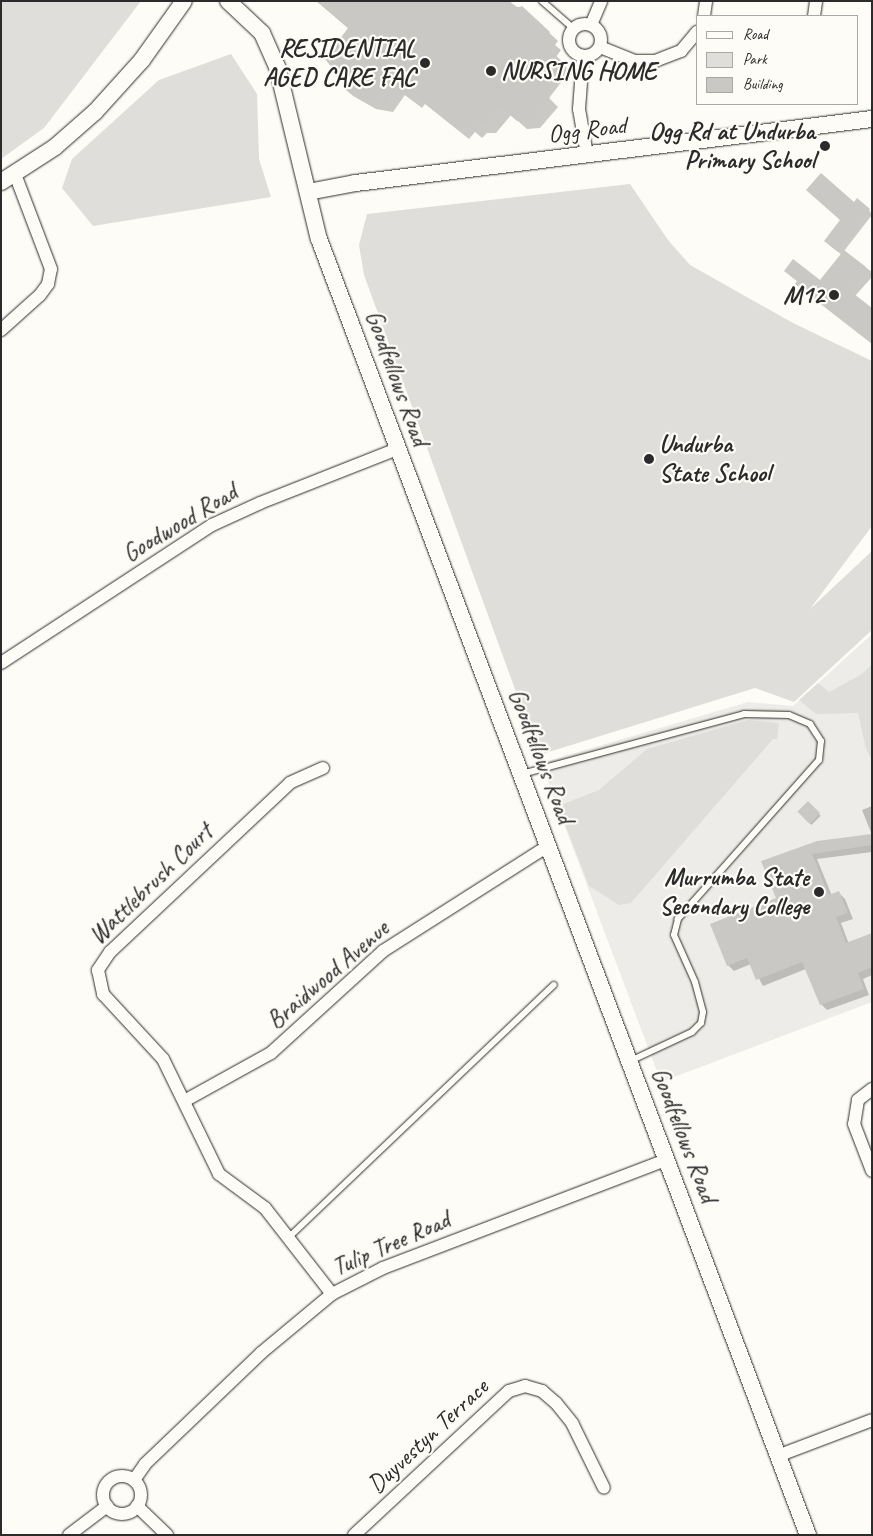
<!DOCTYPE html>
<html>
<head>
<meta charset="utf-8">
<style>
  body { margin:0 }
  #map { position:relative; width:873px; height:1536px; overflow:hidden; background:#fdfcf7; font-family:Caveat,sans-serif }
  div>[style] { position:absolute }
  .built>* { inset:0; background:#edece8 }
  .green>* { inset:0; background:#dfdeda }
  .shadow>* { inset:0; background:#0003; transform-origin:0 0 }
  .building>* { inset:0; background:#c9c8c4; transform-origin:0 0 }
  .roads { filter:drop-shadow(0 0 1px #2b2b2b) drop-shadow(0 0 1px #2b2b2b) }
  .service>* { height:6px; margin:-3px; padding:0 3px; transform-origin:3px; border-radius:3px; background:#fdfcf7 }
  .minor>* { height:12px; margin:-6px; padding:0 6px; transform-origin:6px; border-radius:6px; background:#fdfcf7 }
  .minor>.ring { margin:-6px; padding:0; box-sizing:content-box; background:none; border:12px solid #fdfcf7; border-radius:50% }
  .tertiary>* { height:16px; margin:-8px; padding:0 8px; transform-origin:8px; border-radius:8px; background:#fdfcf7 }
  .dots>* { width:14px; height:14px; translate:-50% -50%; box-sizing:border-box; border:2px solid #fdfcf7; border-radius:50% }
  span { translate:-50% -50%; white-space:nowrap; text-align:center; line-height:1.15; -webkit-text-stroke:4.5px #fdfcf7; paint-order:stroke }
  .poi-label { font-size:25px; color:#2b2b2b; font-weight:700 }
  .right { translate:-100% -50%; text-align:right }
  .left { translate:0 -50%; text-align:left }
  .street-label { font-size:25px; color:#2b2b2b }
  .frame { position:absolute; inset:0; border:2px solid #2b2b2b; pointer-events:none }
  .legend { position:absolute; left:696px; top:15px; width:162px; height:90px; box-sizing:border-box; background:#fdfcf7; border:1px solid #a9a8a5; margin:0; padding:6px 9px; list-style:none; font-size:15px; color:#2b2b2b }
  .legend li { display:flex; align-items:center; gap:10px; height:25px }
  .legend b { width:25px; border:1px solid #a9a8a5 }
</style>
</head>
<body>
<div id="map">
  <div class="built">
    <div style="clip-path:polygon(872px 634px,872px 1002px,661px 1082px,541px 763px,748px 702px,793px 706px)"></div>
  </div>
  <div class="green">
    <div style="clip-path:polygon(1px 1px,141px 1px,44px 128px,1px 159px)"></div>
    <div style="clip-path:polygon(231px 54px,257px 94px,259px 159px,271px 197px,93px 226px,62px 188px,72px 159px,159px 80px)"></div>
    <div style="clip-path:polygon(630px 184px,668px 240px,690px 265px,793px 323px,872px 361px,872px 526px,810px 609px,872px 551px,872px 630px,794px 702px,755px 688px,539px 755px,364px 275px,359px 245px,367px 214px)"></div>
    <div style="clip-path:polygon(872px 664px,872px 760px,866px 749px,858px 713px,816px 714px,799px 700px,818px 683px,829px 692px,862px 674px)"></div>
    <div style="clip-path:polygon(748px 720px,779px 723px,777px 739px,773px 739px,631px 903px,619px 905px,589px 886px,558px 806px,599px 790px,647px 749px)"></div>
  </div>
  <div class="shadow">
    <div style="clip-path:polygon(317px 1px,522px 7px,558px 41px,555px 45px,561px 50px,556px 57px,570px 71px,549px 98px,558px 107px,540px 128px,527px 129px,511px 115px,496px 133px,487px 133px,482px 138px,475px 132px,469px 139px,425px 104px,422px 108px,405px 95px,393px 112px,376px 109px,353px 96px,344px 87px,349px 29px)"></div>
    <div style="clip-path:polygon(854px 204px,869px 210px,872px 215px,844px 251px,872px 272px,872px 277px,855px 296px,798px 282px,792px 277px,786px 271px,820px 282px,842px 255px,829px 245px)"></div>
    <div style="left:808px;top:803px;width:18px;height:13px;rotate:45deg"></div>
    <div style="clip-path:polygon(872px 806px,872px 835px,862px 810px)"></div>
    <div style="clip-path:polygon(872px 836px,872px 852px,817px 859px,832px 896px,839px 893px,845px 899px,853px 919px,841px 923px,849px 944px,872px 935px,872px 975px,863px 979px,869px 995px,827px 1010px,821px 1004px,806px 969px,763px 986px,751px 964px,734px 971px,728px 965px,778px 899px,763px 861px)"></div>
  </div>
  <div class="building">
    <div style="clip-path:polygon(316px 1px,509px 1px,518px 8px,522px 6px,550px 32px,547px 36px,553px 41px,548px 49px,563px 62px,541px 90px,550px 97px,532px 119px,517px 121px,501px 107px,487px 124px,478px 124px,473px 130px,466px 124px,460px 131px,416px 96px,413px 101px,396px 88px,384px 105px,378px 101px,366px 100px,354px 92px,351px 94px,342px 87px,345px 84px,325px 59px,348px 28px)"></div>
    <div style="clip-path:polygon(821px 173px,854px 202px,857px 198px,870px 209px,837px 251px,824px 241px,840px 220px,806px 190px)"></div>
    <div style="clip-path:polygon(844px 250px,866px 267px,849px 290px,872px 308px,872px 344px,795px 284px,797px 281px,784px 271px,793px 259px,820px 280px)"></div>
    <div style="left:808px;top:801px;width:17px;height:15px;rotate:45deg"></div>
    <div style="clip-path:polygon(872px 834px,872px 845px,812px 854px,829px 895px,839px 891px,848px 913px,836px 917px,846px 943px,872px 933px,872px 967px,858px 973px,864px 989px,820px 1005px,802px 962px,756px 980px,747px 958px,727px 966px,710px 924px,776px 898px,761px 861px,817px 841px)"></div>
  </div>
  <div class="roads">
    <div class="service">
      <div style="left:542px;top:1px;width:43px;rotate:41.2deg"></div>
      <div style="left:522px;top:774px;width:230px;rotate:-15.1deg"></div>
      <div style="left:744px;top:714px;width:45px;rotate:1.3deg"></div>
      <div style="left:789px;top:715px;width:23px;rotate:23deg"></div>
      <div style="left:810px;top:724px;width:20px;rotate:57deg"></div>
      <div style="left:821px;top:741px;width:19px;rotate:96deg"></div>
      <div style="left:819px;top:760px;width:213px;rotate:131.6deg"></div>
      <div style="left:678px;top:919px;width:16px;rotate:104deg"></div>
      <div style="left:674px;top:935px;width:51px;rotate:65.9deg"></div>
      <div style="left:695px;top:982px;width:31px;rotate:75deg"></div>
      <div style="left:703px;top:1012px;width:11px;rotate:100deg"></div>
      <div style="left:701px;top:1023px;width:13px;rotate:135deg"></div>
      <div style="left:692px;top:1032px;width:68px;rotate:154.9deg"></div>
      <div style="left:288px;top:1238px;width:367px;rotate:-43.6deg"></div>
    </div>
    <div class="minor">
      <div style="left:704px;top:16px;width:15px;rotate:-82deg"></div>
      <div style="left:814px;top:16px;width:15px;rotate:-82deg"></div>
      <div class="ring" style="left:569px;top:24px;width:20px;height:20px"></div>
      <div style="left:591px;top:25px;width:26px;rotate:-67deg"></div>
      <div style="left:600px;top:47px;width:37px;rotate:22deg"></div>
      <div style="left:634px;top:61px;width:21px"></div>
      <div style="left:655px;top:61px;width:28px;rotate:-21deg"></div>
      <div style="left:681px;top:51px;width:25px;rotate:-50deg"></div>
      <div style="left:583px;top:56px;width:53px;rotate:94.3deg"></div>
      <div style="left:579px;top:109px;width:47px;rotate:80.1deg"></div>
      <div style="left:1px;top:330px;width:52px;rotate:-41.9deg"></div>
      <div style="left:40px;top:295px;width:14px;rotate:-54deg"></div>
      <div style="left:48px;top:284px;width:15px;rotate:-79deg"></div>
      <div style="left:51px;top:269px;width:102px;rotate:-110.8deg"></div>
      <div style="left:1px;top:663px;width:252px;rotate:-33.2deg"></div>
      <div style="left:212px;top:525px;width:53px;rotate:-24.6deg"></div>
      <div style="left:260px;top:503px;width:147px;rotate:-21.5deg"></div>
      <div style="left:323px;top:768px;width:36px;rotate:156deg"></div>
      <div style="left:290px;top:783px;width:247px;rotate:136.8deg"></div>
      <div style="left:110px;top:952px;width:22px;rotate:124deg"></div>
      <div style="left:98px;top:970px;width:25px;rotate:78deg"></div>
      <div style="left:103px;top:994px;width:88px;rotate:47.3deg"></div>
      <div style="left:163px;top:1059px;width:128px;rotate:64deg"></div>
      <div style="left:219px;top:1174px;width:57px;rotate:36.5deg"></div>
      <div style="left:265px;top:1208px;width:109px;rotate:52.1deg"></div>
      <div style="left:872px;top:1089px;width:18px;rotate:142deg"></div>
      <div style="left:858px;top:1100px;width:24px;rotate:99deg"></div>
      <div style="left:854px;top:1124px;width:50px;rotate:69deg"></div>
      <div style="left:186px;top:1100px;width:97px;rotate:-28.9deg"></div>
      <div style="left:271px;top:1053px;width:151px;rotate:-42.3deg"></div>
      <div style="left:383px;top:951px;width:196px;rotate:-32.5deg"></div>
      <div style="left:780px;top:1455px;width:98px;rotate:-20.8deg"></div>
      <div class="ring" style="left:103px;top:1476px;width:26px;height:26px"></div>
      <div style="left:134px;top:1480px;width:19px;rotate:-55deg"></div>
      <div style="left:145px;top:1464px;width:161px;rotate:-43.7deg"></div>
      <div style="left:261px;top:1353px;width:92px;rotate:-39.7deg"></div>
      <div style="left:332px;top:1294px;width:57px;rotate:-27deg"></div>
      <div style="left:383px;top:1268px;width:303px;rotate:-20.9deg"></div>
      <div style="left:137px;top:1506px;width:42px;rotate:44deg"></div>
      <div style="left:69px;top:1535px;width:48px;rotate:-37.3deg"></div>
      <div style="left:354px;top:1535px;width:212px;rotate:-42.9deg"></div>
      <div style="left:509px;top:1391px;width:17px;rotate:-17deg"></div>
      <div style="left:525px;top:1386px;width:18px;rotate:16deg"></div>
      <div style="left:542px;top:1391px;width:18px;rotate:41deg"></div>
      <div style="left:556px;top:1403px;width:26px;rotate:51deg"></div>
      <div style="left:572px;top:1423px;width:72px;rotate:63.8deg"></div>
    </div>
    <div class="tertiary">
      <div style="left:228px;top:1px;width:47px;rotate:43.3deg"></div>
      <div style="left:262px;top:33px;width:36px;rotate:66deg"></div>
      <div style="left:277px;top:66px;width:178px;rotate:76.4deg"></div>
      <div style="left:319px;top:239px;width:1385px;rotate:69.33deg"></div>
      <div style="left:1px;top:182px;width:64px;rotate:-32.9deg"></div>
      <div style="left:55px;top:147px;width:53px;rotate:-41.2deg"></div>
      <div style="left:95px;top:112px;width:70px;rotate:-47.9deg"></div>
      <div style="left:142px;top:60px;width:72px;rotate:-54.6deg"></div>
      <div style="left:308px;top:192px;width:49px;rotate:-10.6deg"></div>
      <div style="left:356px;top:183px;width:520px;rotate:-7.07deg"></div>
    </div>
  </div>
  <div class="dots">
    <div style="left:425px;top:63px;background:#2b2b2b"></div>
    <div style="left:491px;top:71px;background:#2b2b2b"></div>
    <div style="left:825px;top:146px;background:#2b2b2b"></div>
    <div style="left:834px;top:295px;background:#2b2b2b"></div>
    <div style="left:649px;top:459px;background:#2b2b2b"></div>
    <div style="left:819px;top:892px;background:#2b2b2b"></div>
  </div>
  <div class="poi-label">
    <span class="right" style="left:415px;top:63px">RESIDENTIAL<br>AGED CARE FAC</span>
    <span class="left" style="left:501px;top:71px">NURSING HOME</span>
    <span class="right" style="left:815px;top:146px">Ogg Rd at Undurba<br>Primary School</span>
    <span class="right" style="left:824px;top:295px">M12</span>
    <span class="left" style="left:659px;top:459px">Undurba<br>State School</span>
    <span class="right" style="left:809px;top:892px">Murrumba State<br>Secondary College</span>
  </div>
  <div class="street-label">
    <span style="left:587px;top:130px;rotate:-7deg">Ogg Road</span>
    <span style="left:397px;top:378px;rotate:70deg">Goodfellows Road</span>
    <span style="left:180px;top:523px;rotate:-31deg">Goodwood Road</span>
    <span style="left:541px;top:756px;rotate:69deg">Goodfellows Road</span>
    <span style="left:151px;top:884px;rotate:-44deg">Wattlebrush Court</span>
    <span style="left:328px;top:975px;rotate:-41deg">Braidwood Avenue</span>
    <span style="left:684px;top:1135px;rotate:69deg">Goodfellows Road</span>
    <span style="left:391px;top:1244px;rotate:-24deg">Tulip Tree Road</span>
    <span style="left:428px;top:1436px;rotate:-43deg">Duyvestyn Terrace</span>
  </div>
  <div class="frame"></div>
  <ul class="legend">
  <li><b style="height:6px;background:#fdfcf7"></b>Road</li>
  <li><b style="height:14px;background:#dfdeda"></b>Park</li>
  <li><b style="height:14px;background:#c9c8c4"></b>Building</li>
  </ul>
</div>
</body>
</html>
